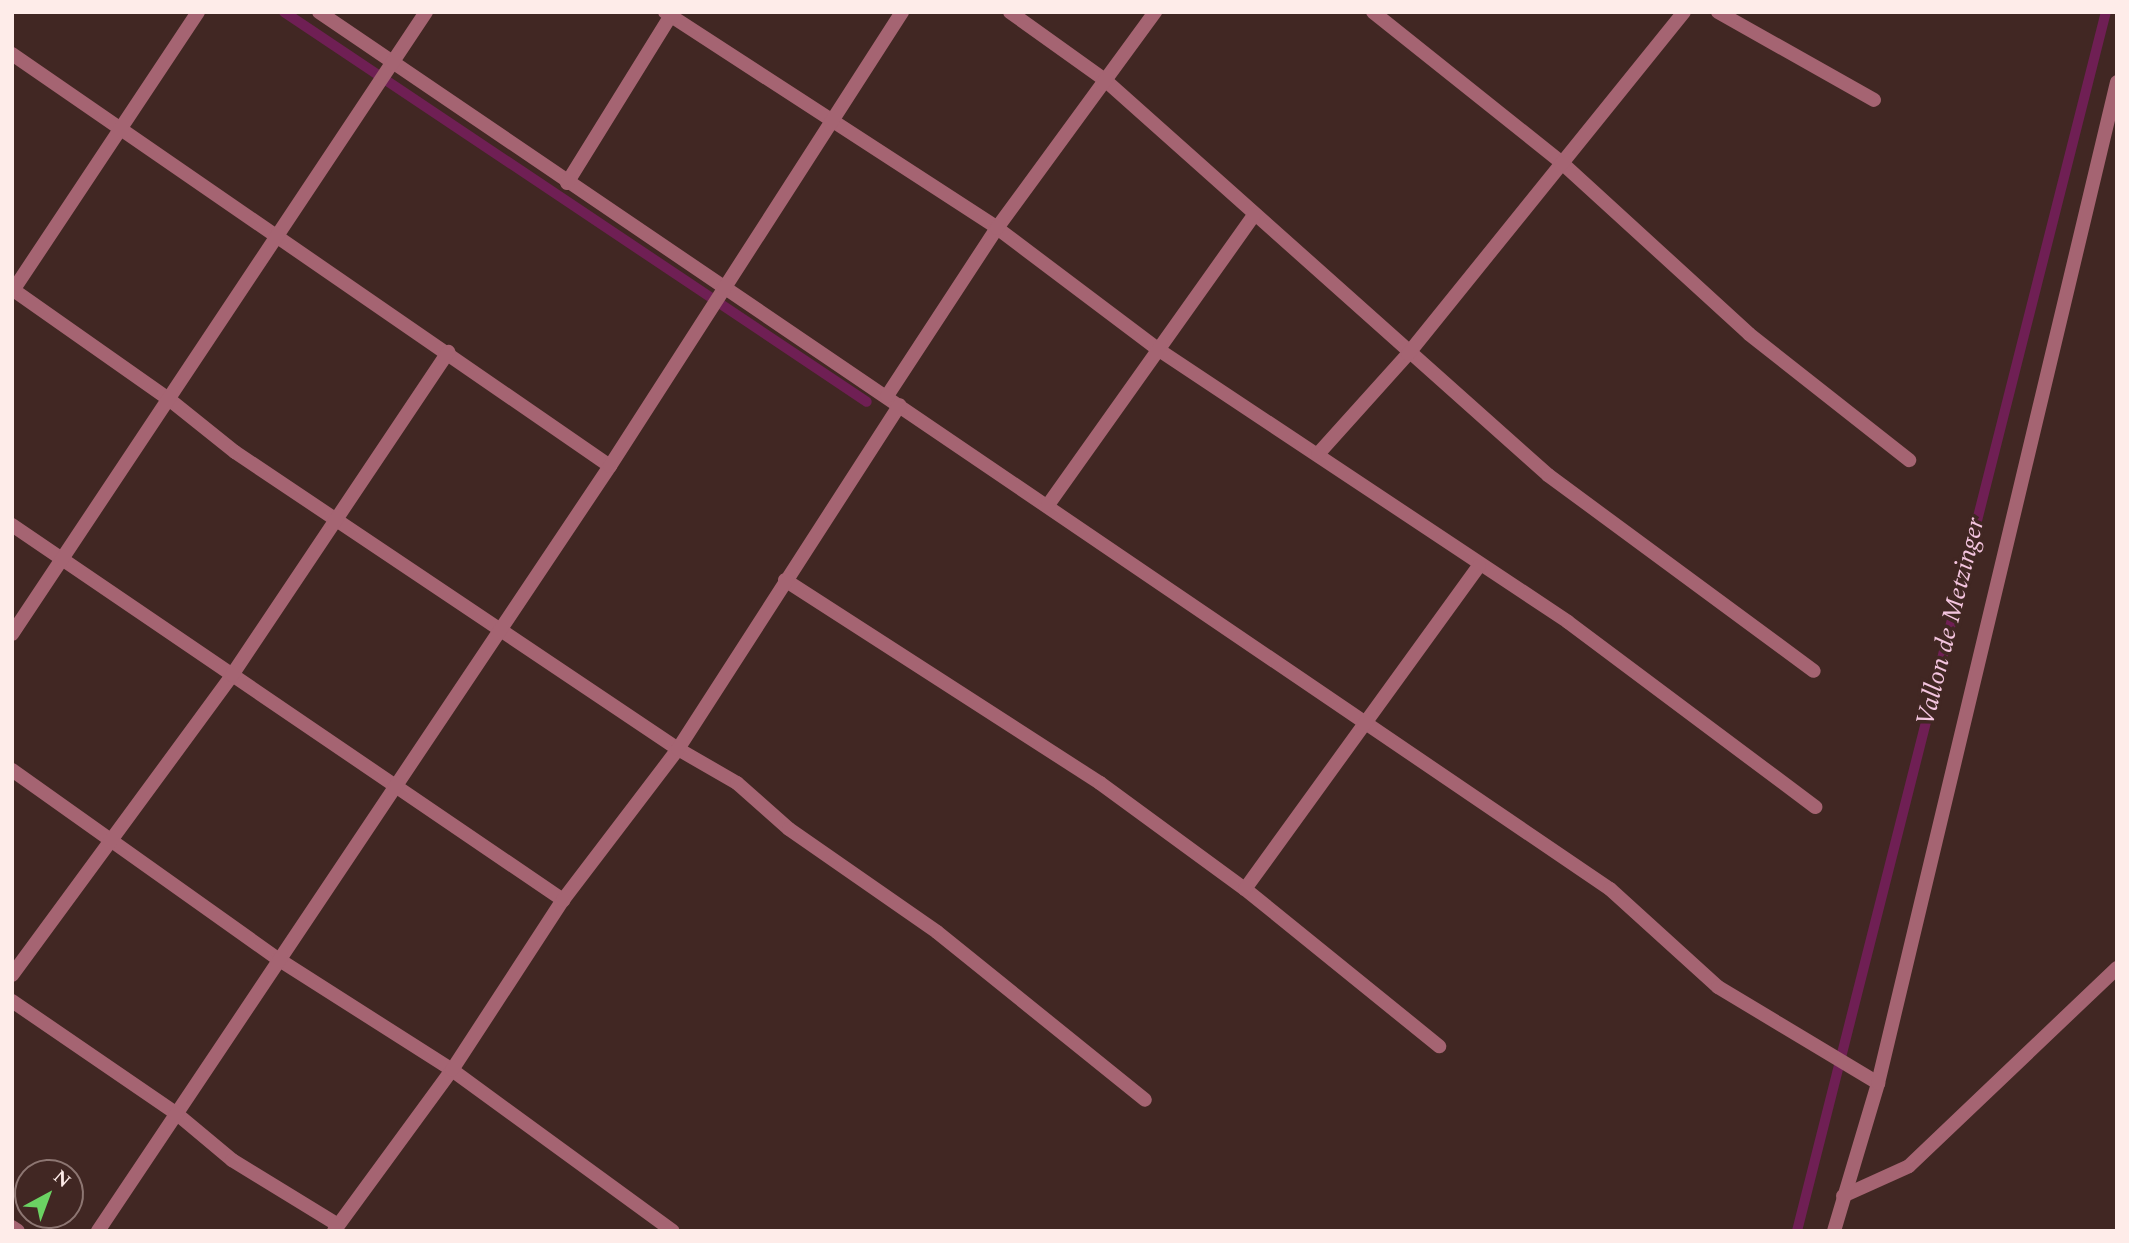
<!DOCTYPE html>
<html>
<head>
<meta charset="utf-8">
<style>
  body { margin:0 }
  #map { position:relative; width:2129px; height:1243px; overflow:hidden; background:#412723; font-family:Spectral,serif }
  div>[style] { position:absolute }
  .stream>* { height:10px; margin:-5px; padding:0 5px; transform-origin:5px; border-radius:5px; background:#6f1f54 }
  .street>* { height:14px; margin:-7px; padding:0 7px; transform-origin:7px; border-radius:7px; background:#a56472 }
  span { translate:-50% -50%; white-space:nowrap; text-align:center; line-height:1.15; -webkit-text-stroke:7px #412723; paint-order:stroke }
  .water-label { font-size:26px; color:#f4c5df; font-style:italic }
  .frame { position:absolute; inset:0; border:14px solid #feece9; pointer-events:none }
  .north { position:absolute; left:14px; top:1159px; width:70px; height:70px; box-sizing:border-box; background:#412723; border:2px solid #8d7672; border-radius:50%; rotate:41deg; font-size:19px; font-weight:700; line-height:28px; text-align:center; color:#feece9 }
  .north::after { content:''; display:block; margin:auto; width:24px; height:32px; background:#6bd363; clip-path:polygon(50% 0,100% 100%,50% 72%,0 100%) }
</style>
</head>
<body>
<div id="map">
  <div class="stream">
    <div style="left:284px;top:12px;width:701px;rotate:33.78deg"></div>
    <div style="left:1797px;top:1231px;width:1258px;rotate:-75.78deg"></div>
  </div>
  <div class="street">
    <div style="left:319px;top:12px;width:1561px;rotate:34.19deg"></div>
    <div style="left:1610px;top:889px;width:146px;rotate:42.2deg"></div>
    <div style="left:1718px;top:987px;width:187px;rotate:31deg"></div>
    <div style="left:665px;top:12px;width:396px;rotate:33deg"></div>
    <div style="left:997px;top:228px;width:203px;rotate:37deg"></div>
    <div style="left:1159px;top:350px;width:491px;rotate:33.6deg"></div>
    <div style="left:1568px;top:622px;width:309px;rotate:36.8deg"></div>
    <div style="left:1010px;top:12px;width:117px;rotate:35.6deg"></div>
    <div style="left:1105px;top:80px;width:594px;rotate:41.72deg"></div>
    <div style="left:1548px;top:475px;width:330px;rotate:36.4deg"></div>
    <div style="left:1373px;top:12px;width:242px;rotate:38.6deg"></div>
    <div style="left:1562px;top:163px;width:253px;rotate:42.4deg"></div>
    <div style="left:1749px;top:334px;width:204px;rotate:38.2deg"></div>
    <div style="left:1718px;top:12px;width:179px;rotate:29.4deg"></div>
    <div style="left:12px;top:54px;width:726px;rotate:34.57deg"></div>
    <div style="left:567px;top:183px;width:201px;rotate:-58.2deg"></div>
    <div style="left:12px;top:289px;width:193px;rotate:35.1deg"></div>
    <div style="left:170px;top:400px;width:83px;rotate:38.7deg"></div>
    <div style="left:235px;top:452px;width:533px;rotate:33.84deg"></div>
    <div style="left:678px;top:749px;width:68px;rotate:30deg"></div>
    <div style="left:737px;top:783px;width:69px;rotate:41.5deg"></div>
    <div style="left:789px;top:829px;width:180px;rotate:34.8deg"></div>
    <div style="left:937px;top:932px;width:267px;rotate:38.9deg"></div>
    <div style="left:12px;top:292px;width:336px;rotate:-56.4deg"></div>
    <div style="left:887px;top:396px;width:201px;rotate:-56.8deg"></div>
    <div style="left:997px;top:228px;width:268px;rotate:-53.8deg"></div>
    <div style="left:1318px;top:454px;width:135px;rotate:-48deg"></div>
    <div style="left:1408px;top:354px;width:439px;rotate:-51.1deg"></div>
    <div style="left:1048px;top:505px;width:356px;rotate:-54.6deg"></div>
    <div style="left:12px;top:525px;width:667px;rotate:34.24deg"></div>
    <div style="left:785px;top:580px;width:375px;rotate:32.8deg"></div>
    <div style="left:1100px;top:783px;width:180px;rotate:36.2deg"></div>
    <div style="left:1245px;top:889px;width:250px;rotate:39deg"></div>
    <div style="left:12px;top:634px;width:747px;rotate:-56.35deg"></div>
    <div style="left:12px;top:770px;width:326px;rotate:35.4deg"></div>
    <div style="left:278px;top:959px;width:206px;rotate:32.5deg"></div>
    <div style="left:452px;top:1070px;width:273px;rotate:36.1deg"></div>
    <div style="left:1245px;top:889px;width:399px;rotate:-54.1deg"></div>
    <div style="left:12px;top:975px;width:372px;rotate:-53.7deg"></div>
    <div style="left:232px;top:675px;width:389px;rotate:-56.2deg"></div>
    <div style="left:12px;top:1001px;width:200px;rotate:34.4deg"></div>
    <div style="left:177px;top:1114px;width:72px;rotate:39.9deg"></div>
    <div style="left:232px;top:1160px;width:124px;rotate:31.5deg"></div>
    <div style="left:1843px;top:1196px;width:72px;rotate:-24.4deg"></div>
    <div style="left:1909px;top:1166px;width:287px;rotate:-43.6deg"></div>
    <div style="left:12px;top:1227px;width:7px;rotate:34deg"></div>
    <div style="left:98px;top:1231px;width:921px;rotate:-56.21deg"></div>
    <div style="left:610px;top:466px;width:540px;rotate:-57.25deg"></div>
    <div style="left:334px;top:1231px;width:200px;rotate:-53.8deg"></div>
    <div style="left:452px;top:1070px;width:203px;rotate:-56.9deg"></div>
    <div style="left:563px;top:900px;width:190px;rotate:-52.7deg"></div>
    <div style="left:678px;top:749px;width:409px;rotate:-57.2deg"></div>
    <div style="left:1834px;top:1231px;width:154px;rotate:-73.4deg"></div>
    <div style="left:1878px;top:1083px;width:1029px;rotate:-76.57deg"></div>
  </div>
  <div class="water-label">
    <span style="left:1951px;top:622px;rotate:-76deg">Vallon de Metzinger</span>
  </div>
  <div class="frame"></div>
  <div class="north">N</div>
</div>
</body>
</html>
